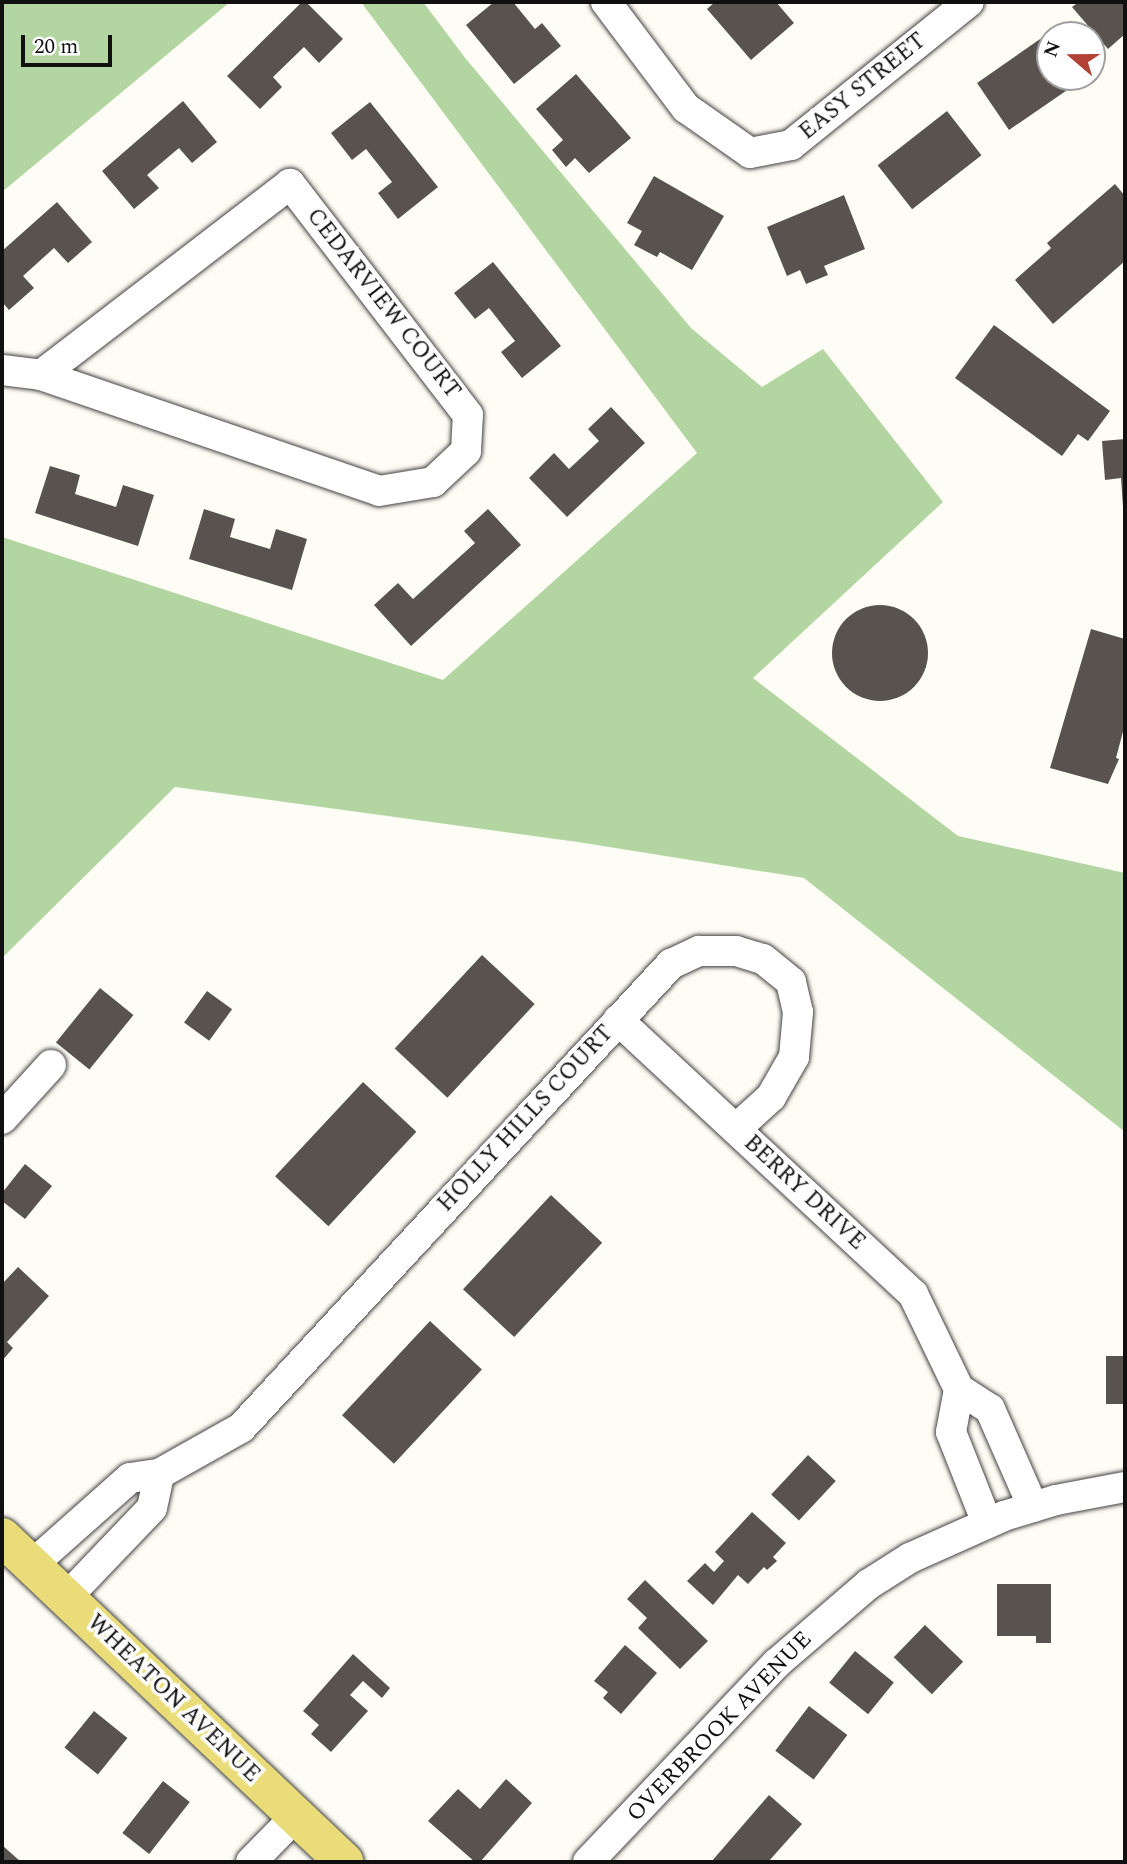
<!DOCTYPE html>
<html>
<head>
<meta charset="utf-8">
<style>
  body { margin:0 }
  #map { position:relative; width:1127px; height:1864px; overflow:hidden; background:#fefdf5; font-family:Spectral,serif }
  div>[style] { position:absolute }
  .forest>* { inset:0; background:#b2d5a2 }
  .building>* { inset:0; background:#58534e; transform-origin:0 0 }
  .round { border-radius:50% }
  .roads { filter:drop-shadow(0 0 2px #434343) drop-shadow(0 0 2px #434343) }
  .minor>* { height:30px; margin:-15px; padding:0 15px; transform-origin:15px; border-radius:15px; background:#fff }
  .major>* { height:38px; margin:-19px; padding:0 19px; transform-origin:19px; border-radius:19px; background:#eadd79 }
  span { translate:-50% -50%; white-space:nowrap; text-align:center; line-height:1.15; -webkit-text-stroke:7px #fff; paint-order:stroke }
  .street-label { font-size:23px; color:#101010 }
  .frame { position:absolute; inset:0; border:4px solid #101010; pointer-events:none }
  .north { position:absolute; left:1036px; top:21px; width:70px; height:70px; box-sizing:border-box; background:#fff; border:2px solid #9f9f9f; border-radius:50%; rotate:290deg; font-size:19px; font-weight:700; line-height:28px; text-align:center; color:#101010 }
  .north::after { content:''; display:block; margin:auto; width:24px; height:32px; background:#b24136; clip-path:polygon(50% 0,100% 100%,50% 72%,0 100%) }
  .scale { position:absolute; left:21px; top:35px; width:91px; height:32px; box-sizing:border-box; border:4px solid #101010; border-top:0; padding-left:9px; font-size:21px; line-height:24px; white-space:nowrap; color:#101010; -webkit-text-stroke:5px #fff; paint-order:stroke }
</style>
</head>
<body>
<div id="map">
  <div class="forest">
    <div style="clip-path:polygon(2px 2px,230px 2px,2px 192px)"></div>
    <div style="clip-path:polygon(361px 2px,423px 2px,466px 59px,691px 328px,762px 387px,823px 349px,943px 502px,753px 678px,958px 836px,1125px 873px,1125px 1132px,804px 878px,578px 842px,175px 787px,2px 958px,2px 537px,443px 680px,697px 453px)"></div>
  </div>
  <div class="building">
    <div style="clip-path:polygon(302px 2px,306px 2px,343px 39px,319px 63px,304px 47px,273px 77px,282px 87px,260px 109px,227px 76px)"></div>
    <div style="clip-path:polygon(494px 2px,513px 2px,535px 29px,542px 23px,561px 46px,514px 84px,466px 25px)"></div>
    <div style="clip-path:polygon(715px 2px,776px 2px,794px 23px,751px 60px,707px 9px)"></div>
    <div style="clip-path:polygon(1079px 2px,1125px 2px,1125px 34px,1108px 49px,1072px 7px)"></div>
    <div style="clip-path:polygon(1043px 37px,1050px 46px,1050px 77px,1071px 77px,1076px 84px,1009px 130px,977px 83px)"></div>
    <div style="clip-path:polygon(576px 74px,631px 138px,589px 173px,575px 158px,566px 167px,552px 150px,563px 140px,536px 109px)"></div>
    <div style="clip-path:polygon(183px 101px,217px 142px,192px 163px,179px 148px,147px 175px,159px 188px,134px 209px,102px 171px)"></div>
    <div style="clip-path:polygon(370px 102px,438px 187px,398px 219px,378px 193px,392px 182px,366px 149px,352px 160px,331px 133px)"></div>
    <div style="left:947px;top:111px;width:56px;height:88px;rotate:52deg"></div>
    <div style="clip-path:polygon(654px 176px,724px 216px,692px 270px,660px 252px,657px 257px,634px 245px,642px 231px,627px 223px)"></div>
    <div style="clip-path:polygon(1115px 184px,1125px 196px,1125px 261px,1053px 324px,1015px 280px,1051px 248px,1047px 243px)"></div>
    <div style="clip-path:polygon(844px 195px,865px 249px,824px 266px,828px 275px,806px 284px,800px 270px,787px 276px,767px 227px)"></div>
    <div style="clip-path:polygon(57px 202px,92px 242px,68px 263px,54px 248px,23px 276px,34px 288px,9px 310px,2px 302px,2px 251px)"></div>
    <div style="clip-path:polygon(493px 262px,561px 346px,522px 378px,501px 352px,515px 341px,489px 308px,475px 319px,454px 293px)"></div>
    <div style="clip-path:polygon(994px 325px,1110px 411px,1088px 441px,1078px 434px,1062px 456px,955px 378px)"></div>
    <div style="clip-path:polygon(611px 407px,645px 443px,567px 517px,529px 478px,554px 453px,569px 469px,599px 441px,588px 429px)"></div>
    <div style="clip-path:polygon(1125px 439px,1125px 507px,1123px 507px,1121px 478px,1105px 480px,1102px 441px)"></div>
    <div style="clip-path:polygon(50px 466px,80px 475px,75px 494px,116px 507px,123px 485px,154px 495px,138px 546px,35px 513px)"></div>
    <div style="clip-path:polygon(204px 509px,235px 519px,230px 537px,270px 549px,276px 529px,307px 539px,292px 590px,189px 559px)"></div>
    <div style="clip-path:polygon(488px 509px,521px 545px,411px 646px,374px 605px,398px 583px,413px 599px,475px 543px,464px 531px)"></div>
    <div class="round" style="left:832px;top:605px;width:96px;height:96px"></div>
    <div style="clip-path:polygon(1091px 629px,1125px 639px,1125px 724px,1116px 758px,1119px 759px,1108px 784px,1050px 768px)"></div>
    <div style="left:482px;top:955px;width:72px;height:128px;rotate:43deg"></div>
    <div style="left:100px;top:988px;width:43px;height:70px;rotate:39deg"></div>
    <div style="left:207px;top:991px;width:31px;height:39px;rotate:36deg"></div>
    <div style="left:363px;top:1082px;width:73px;height:129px;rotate:43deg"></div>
    <div style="clip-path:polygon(25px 1164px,52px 1186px,25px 1219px,2px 1201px,2px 1193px)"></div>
    <div style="left:551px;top:1195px;width:70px;height:129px;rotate:43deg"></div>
    <div style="clip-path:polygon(18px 1267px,49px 1296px,7px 1342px,13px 1348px,2px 1361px,2px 1284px)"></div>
    <div style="left:430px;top:1321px;width:71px;height:129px;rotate:43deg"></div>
    <div style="left:1125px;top:1356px;width:48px;height:19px;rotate:90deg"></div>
    <div style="left:808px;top:1455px;width:38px;height:54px;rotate:43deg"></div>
    <div style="clip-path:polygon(752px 1512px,786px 1543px,773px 1557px,777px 1561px,767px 1570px,764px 1567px,748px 1584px,738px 1575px,713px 1605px,687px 1581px,705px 1563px,714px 1572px,724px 1561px,715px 1552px)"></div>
    <div style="clip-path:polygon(645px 1580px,708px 1641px,680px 1669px,638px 1628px,647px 1618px,627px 1599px)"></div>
    <div style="clip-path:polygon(997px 1584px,1051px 1584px,1051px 1643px,1036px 1643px,1036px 1636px,997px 1636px)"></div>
    <div style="left:925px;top:1625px;width:53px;height:45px;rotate:44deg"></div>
    <div style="clip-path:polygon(625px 1645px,657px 1673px,621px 1714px,603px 1698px,608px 1692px,594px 1681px)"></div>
    <div style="left:855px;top:1651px;width:50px;height:41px;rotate:39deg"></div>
    <div style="clip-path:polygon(353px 1654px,390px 1688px,382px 1698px,363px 1681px,350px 1695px,368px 1711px,331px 1752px,311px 1734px,319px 1725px,303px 1711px)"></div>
    <div style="left:809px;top:1706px;width:48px;height:56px;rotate:37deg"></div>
    <div style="left:94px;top:1711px;width:43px;height:47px;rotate:39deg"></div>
    <div style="clip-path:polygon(506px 1779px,532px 1803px,480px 1862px,475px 1862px,428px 1821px,458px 1789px,480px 1809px)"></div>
    <div style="left:163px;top:1781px;width:34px;height:66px;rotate:38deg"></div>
    <div style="clip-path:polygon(769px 1795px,802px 1824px,768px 1862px,711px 1862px)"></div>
    <div style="clip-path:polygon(2px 1845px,21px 1862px,2px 1862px)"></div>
  </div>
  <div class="roads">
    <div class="minor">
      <div style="left:606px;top:2px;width:133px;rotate:53deg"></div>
      <div style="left:686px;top:108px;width:78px;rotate:35.1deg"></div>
      <div style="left:750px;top:153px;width:42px;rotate:-11deg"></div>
      <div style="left:791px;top:145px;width:228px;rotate:-38.8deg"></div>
      <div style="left:2px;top:370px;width:39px;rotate:7deg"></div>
      <div style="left:41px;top:375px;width:357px;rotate:18.9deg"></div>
      <div style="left:379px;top:491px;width:55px;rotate:-9.5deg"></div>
      <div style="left:433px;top:482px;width:45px;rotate:-43.2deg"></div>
      <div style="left:466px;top:451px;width:36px;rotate:-87deg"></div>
      <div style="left:468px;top:415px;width:292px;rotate:-127.6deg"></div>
      <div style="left:290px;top:184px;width:314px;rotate:142.5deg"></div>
      <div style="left:618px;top:1020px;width:403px;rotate:42.9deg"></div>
      <div style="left:913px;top:1294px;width:106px;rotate:64.2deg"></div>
      <div style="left:959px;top:1389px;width:37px;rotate:33deg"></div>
      <div style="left:990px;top:1409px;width:107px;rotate:66.3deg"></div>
      <div style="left:2px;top:1119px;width:73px;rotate:-47.8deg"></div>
      <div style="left:959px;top:1389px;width:44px;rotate:100.5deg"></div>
      <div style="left:951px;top:1432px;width:98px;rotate:68.4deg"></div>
      <div style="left:32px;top:1565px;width:131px;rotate:-41.6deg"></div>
      <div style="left:130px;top:1478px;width:29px;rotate:-8deg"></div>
      <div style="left:159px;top:1474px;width:94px;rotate:-29.3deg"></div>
      <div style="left:241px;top:1428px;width:633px;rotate:-47.18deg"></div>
      <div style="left:671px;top:964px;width:31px;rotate:-25deg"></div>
      <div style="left:699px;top:951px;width:37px"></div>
      <div style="left:736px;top:951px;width:28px;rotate:17deg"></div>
      <div style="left:763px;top:959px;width:36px;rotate:39deg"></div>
      <div style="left:791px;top:982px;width:31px;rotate:77deg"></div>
      <div style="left:798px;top:1012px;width:45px;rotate:95.1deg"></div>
      <div style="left:794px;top:1057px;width:46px;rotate:119.9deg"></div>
      <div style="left:771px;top:1097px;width:47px;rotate:137.6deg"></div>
      <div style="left:66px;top:1598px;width:124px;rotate:-46.3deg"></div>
      <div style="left:152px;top:1508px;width:35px;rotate:-78deg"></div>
      <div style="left:251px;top:1862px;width:64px;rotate:-45.6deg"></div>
      <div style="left:588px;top:1862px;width:274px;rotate:-46.5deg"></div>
      <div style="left:777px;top:1663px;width:121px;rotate:-40.7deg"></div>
      <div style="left:869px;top:1584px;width:49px;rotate:-32.4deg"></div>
      <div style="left:910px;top:1558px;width:103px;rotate:-24.1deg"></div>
      <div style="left:1004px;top:1516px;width:54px;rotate:-17.1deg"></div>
      <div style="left:1056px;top:1500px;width:70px;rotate:-10.7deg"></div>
    </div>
    <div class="major">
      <div style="left:2px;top:1537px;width:472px;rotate:43.5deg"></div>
    </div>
  </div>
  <div class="street-label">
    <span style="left:863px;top:87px;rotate:-39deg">EASY STREET</span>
    <span style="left:383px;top:304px;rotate:52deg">CEDARVIEW COURT</span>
    <span style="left:526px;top:1119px;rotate:-47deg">HOLLY HILLS COURT</span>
    <span style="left:804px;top:1193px;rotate:43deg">BERRY DRIVE</span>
    <span style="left:173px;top:1699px;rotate:44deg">WHEATON AVENUE</span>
    <span style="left:720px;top:1727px;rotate:-46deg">OVERBROOK AVENUE</span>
  </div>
  <div class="frame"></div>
  <div class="north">N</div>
  <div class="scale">20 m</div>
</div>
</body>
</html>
